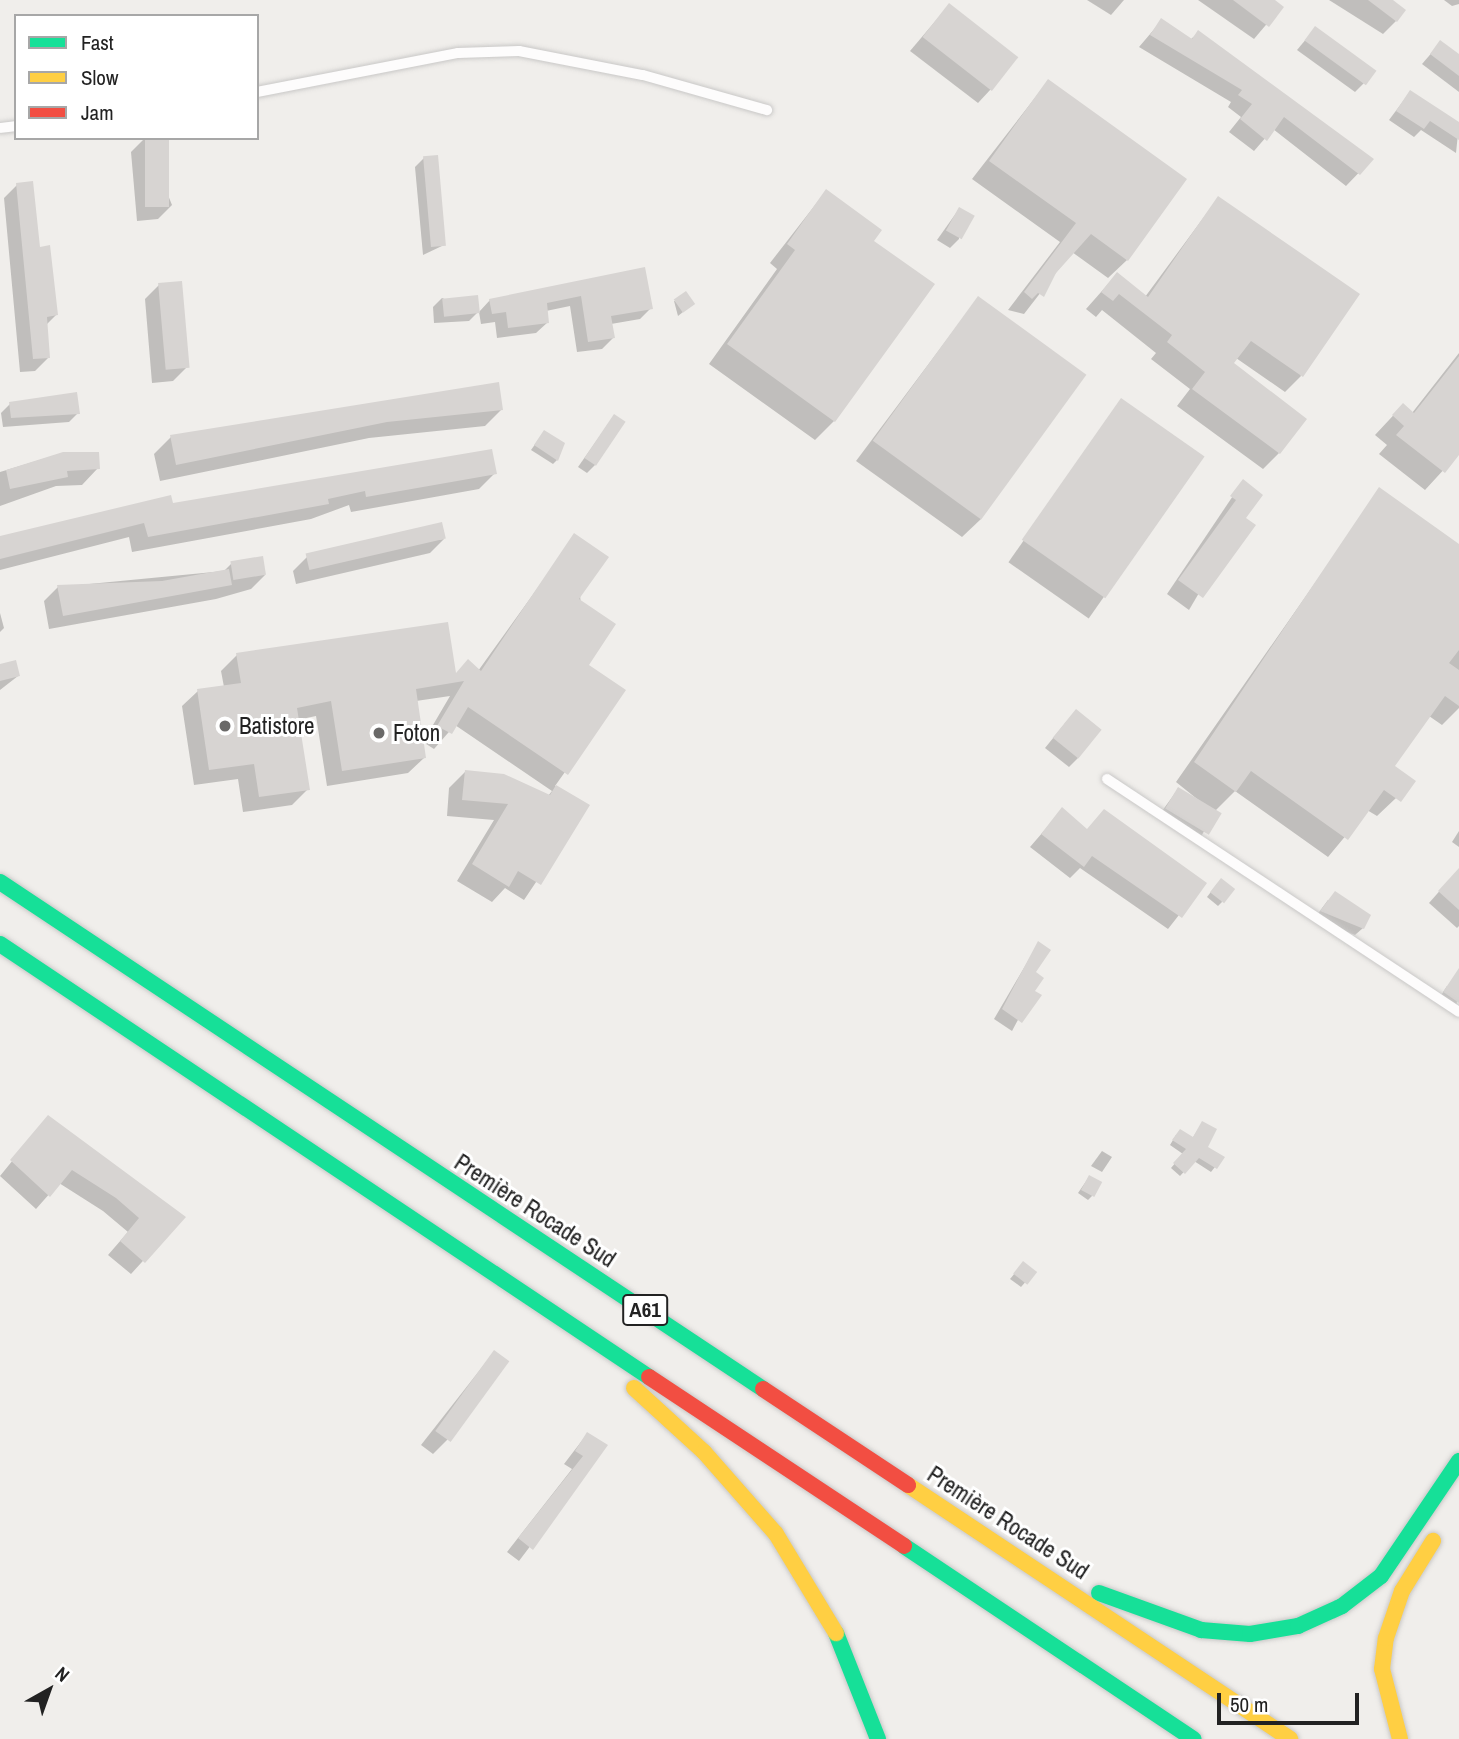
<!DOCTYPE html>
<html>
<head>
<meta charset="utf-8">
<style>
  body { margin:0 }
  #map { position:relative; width:1459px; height:1739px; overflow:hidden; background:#f0eeeb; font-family:"Archivo Narrow",sans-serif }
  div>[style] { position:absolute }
  .shadow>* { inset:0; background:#0003; transform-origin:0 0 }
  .building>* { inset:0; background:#d7d4d2; transform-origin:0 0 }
  .roads { filter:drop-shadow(0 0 2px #c9c8c7) drop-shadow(0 0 2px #c9c8c7) }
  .lane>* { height:10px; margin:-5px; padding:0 5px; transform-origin:5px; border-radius:5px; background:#fdfcfc }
  .fast>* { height:16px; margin:-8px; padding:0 8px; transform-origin:8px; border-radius:8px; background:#16e098 }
  .slow>* { height:16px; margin:-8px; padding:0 8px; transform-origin:8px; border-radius:8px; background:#ffcf43 }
  .jam>* { height:16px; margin:-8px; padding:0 8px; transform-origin:8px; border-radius:8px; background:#f24e42 }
  .dots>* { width:19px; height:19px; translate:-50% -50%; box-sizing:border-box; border:4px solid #fff; border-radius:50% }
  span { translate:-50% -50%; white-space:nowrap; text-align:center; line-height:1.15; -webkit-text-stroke:6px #fff; paint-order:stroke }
  .shield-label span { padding:2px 5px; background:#fff; border:2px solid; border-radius:5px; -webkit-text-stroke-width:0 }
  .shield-label { font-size:21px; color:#222; font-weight:700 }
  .poi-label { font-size:23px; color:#222 }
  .left { translate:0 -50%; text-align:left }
  .street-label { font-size:23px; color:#222 }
  .legend { position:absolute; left:14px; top:14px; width:245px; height:126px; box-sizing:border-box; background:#fff; border:2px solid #a7a7a7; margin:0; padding:9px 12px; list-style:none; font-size:21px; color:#222 }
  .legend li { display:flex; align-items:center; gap:14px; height:35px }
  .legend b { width:35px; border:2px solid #a7a7a7 }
  .north { position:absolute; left:14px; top:1655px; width:70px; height:70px; -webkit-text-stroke:5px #fff; paint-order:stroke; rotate:40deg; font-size:19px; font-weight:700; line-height:28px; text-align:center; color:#222 }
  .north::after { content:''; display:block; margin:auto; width:24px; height:32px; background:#222; clip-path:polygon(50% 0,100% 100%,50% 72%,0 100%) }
  .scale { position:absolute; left:1217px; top:1693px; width:142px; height:32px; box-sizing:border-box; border:4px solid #222; border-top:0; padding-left:9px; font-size:21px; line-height:24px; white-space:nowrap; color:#222; -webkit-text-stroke:5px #fff; paint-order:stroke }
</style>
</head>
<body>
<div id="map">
  <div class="shadow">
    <div style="clip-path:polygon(1087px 0,1124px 0,1111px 15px)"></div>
    <div style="clip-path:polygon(1198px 0,1270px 0,1281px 7px,1254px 39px)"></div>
    <div style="clip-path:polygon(1329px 0,1392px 0,1396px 21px,1383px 34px)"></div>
    <div style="clip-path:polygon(1444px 0,1459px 0,1459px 4px,1452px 6px)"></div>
    <div style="clip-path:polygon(949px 5px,991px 89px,978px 103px,910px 51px)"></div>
    <div style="clip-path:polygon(1162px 20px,1190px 40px,1199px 32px,1372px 159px,1346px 186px,1273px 129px,1254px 151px,1229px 132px,1241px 117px,1228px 107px,1231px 102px,1139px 47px)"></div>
    <div style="clip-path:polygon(1307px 38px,1364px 83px,1355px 92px,1297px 50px)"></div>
    <div style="clip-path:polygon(1441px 42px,1459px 56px,1459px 92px,1422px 64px)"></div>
    <div style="clip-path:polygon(1048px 81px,1127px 260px,1108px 278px,1072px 252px,1024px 314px,1008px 310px,1060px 242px,972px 179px)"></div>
    <div style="clip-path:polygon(1410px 92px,1459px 124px,1456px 153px,1421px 130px,1414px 137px,1389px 120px)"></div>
    <div style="clip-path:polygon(145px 138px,172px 205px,158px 219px,137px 221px,131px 152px)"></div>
    <div style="clip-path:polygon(424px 158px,444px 245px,423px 255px,415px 167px)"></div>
    <div style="clip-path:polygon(17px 185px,56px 315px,46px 325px,48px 358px,35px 371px,20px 372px,4px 198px)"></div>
    <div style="clip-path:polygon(826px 191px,872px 241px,834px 421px,815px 440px,709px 364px,777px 269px,770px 263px)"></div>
    <div style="clip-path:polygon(1218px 198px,1301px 376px,1285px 392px,1236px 358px,1232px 364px,1279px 453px,1263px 469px,1177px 406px,1190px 389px,1151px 359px,1156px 353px,1102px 310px,1096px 317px,1086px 309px,1117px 274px,1145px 297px)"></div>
    <div style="clip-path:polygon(959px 209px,959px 239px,950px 248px,937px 240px)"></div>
    <div style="clip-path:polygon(643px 269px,651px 308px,640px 319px,611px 324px,613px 338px,602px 349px,577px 352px,570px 306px,546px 311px,548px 322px,536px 333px,497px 338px,495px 322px,481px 324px,479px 312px,490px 300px)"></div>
    <div style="clip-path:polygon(159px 285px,187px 367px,173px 381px,152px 383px,145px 299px)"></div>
    <div style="clip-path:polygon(442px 298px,478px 312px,469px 321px,434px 323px,433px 307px)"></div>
    <div style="clip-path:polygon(978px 298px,981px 519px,962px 537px,856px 461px)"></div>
    <div style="clip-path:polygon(674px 301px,693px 304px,678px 316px)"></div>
    <div style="clip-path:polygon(1459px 353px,1459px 453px,1425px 490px,1379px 454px,1387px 445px,1375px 435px,1403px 405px,1412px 413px)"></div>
    <div style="left:1122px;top:400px;width:98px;height:198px;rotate:35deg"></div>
    <div style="clip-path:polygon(10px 404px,78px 413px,69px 422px,3px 427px,1px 413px)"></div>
    <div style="clip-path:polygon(502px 409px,485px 426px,369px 438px,160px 481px,154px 454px,171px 437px)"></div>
    <div style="clip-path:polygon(614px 416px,596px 464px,587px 473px,578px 467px)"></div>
    <div style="clip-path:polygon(541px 436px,557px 460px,553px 464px,531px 450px)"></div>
    <div style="clip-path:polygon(63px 453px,98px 468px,82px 485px,56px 486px,0 506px,0 472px)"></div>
    <div style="clip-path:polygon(495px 473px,479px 489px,351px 512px,349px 505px,311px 519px,132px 552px,129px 537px,0 570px,0 538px,172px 505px)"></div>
    <div style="clip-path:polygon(1243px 481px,1243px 518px,1189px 610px,1167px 594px)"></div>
    <div style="clip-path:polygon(1380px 490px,1459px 546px,1459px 708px,1442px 725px,1429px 716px,1393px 767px,1396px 798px,1377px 816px,1367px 810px,1328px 857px,1235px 791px,1215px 811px,1197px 844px,1157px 818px,1178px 789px,1207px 807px,1176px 782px)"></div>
    <div style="clip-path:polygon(575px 536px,586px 665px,623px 690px,555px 786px,587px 806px,524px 900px,505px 888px,492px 902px,457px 881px,494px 820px,447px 816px,449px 788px,465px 772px,548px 796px,552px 791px,455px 725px,434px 749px,423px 742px,450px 696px,416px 701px,424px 758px,408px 773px,327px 786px,316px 716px,297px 720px,308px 789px,292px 805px,243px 812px,238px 779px,194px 785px,182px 706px,198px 691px,224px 687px,221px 671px,237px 655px,454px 675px,478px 671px)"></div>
    <div style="clip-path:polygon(444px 539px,430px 553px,296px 584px,293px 571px,307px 557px)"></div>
    <div style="clip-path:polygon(232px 563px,265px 575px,251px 589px,216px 599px,49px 629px,44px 601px,58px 587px,224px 571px)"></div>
    <div style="clip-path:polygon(0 613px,4px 628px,0 632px)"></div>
    <div style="clip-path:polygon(0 665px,18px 676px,0 690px)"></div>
    <div style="clip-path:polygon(1067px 721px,1078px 758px,1069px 767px,1045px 748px)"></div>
    <div style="clip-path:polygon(1062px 810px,1086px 830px,1204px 883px,1168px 929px,1080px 868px,1070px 878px,1030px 847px)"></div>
    <div style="clip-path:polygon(1459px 831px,1459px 847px,1452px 842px)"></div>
    <div style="clip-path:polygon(1459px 869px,1459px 926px,1457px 928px,1429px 903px)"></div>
    <div style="clip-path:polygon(1217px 884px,1222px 902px,1218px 906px,1207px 897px)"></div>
    <div style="clip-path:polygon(1328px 900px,1363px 928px,1355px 935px,1314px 919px)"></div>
    <div style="clip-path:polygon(1038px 944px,1033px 992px,1012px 1031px,994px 1019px)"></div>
    <div style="clip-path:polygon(1447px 986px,1459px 988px,1456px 1007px,1440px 997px)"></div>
    <div style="clip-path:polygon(48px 1117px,183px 1217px,131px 1274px,108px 1255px,128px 1232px,103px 1211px,59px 1183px,36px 1209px,0 1176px)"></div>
    <div style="clip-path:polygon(1202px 1123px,1205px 1147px,1222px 1158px,1211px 1172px,1194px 1161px,1180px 1176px,1171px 1168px,1183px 1154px,1170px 1145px,1176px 1135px,1192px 1139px)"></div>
    <div style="clip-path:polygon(1102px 1151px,1112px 1157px,1102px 1172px,1091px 1166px)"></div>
    <div style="clip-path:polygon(1089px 1177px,1092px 1196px,1088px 1200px,1078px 1193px)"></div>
    <div style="clip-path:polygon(1020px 1267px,1034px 1272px,1021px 1287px,1010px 1279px)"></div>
    <div style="clip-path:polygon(494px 1352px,447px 1440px,433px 1454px,421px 1445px)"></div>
    <div style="clip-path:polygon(587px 1434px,606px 1446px,519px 1561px,507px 1552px,572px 1469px,564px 1464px)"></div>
  </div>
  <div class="building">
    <div style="clip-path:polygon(1233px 0,1275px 0,1284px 7px,1269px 27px)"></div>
    <div style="clip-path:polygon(1368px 0,1393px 0,1406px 10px,1397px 22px)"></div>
    <div style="left:949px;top:3px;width:88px;height:43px;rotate:38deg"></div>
    <div style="clip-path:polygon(1161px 18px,1192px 39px,1198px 30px,1374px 159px,1360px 175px,1284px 117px,1267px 141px,1240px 119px,1252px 104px,1238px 95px,1242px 90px,1150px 35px)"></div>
    <div style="left:1315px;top:26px;width:76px;height:18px;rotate:36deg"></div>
    <div style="clip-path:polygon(1440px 40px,1459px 54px,1459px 76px,1430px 54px)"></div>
    <div style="clip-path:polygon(1048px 79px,1187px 179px,1128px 261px,1091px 234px,1056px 273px,1044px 297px,1038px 293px,1032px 299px,1024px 292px,1076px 223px,989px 161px)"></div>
    <div style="clip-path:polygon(1410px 90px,1459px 122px,1459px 140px,1430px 121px,1424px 129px,1396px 111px)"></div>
    <div style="left:145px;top:138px;width:24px;height:69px"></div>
    <div style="left:438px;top:155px;width:91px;height:15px;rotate:85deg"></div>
    <div style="clip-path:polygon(33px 181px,40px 247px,50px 245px,58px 315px,47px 317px,50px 358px,33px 359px,16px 183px)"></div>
    <div style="clip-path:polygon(826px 189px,882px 230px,874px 241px,935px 284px,835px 422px,727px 344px,795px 250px,787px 244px)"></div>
    <div style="clip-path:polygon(1218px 196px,1360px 294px,1303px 377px,1251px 341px,1234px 363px,1307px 419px,1280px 454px,1192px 389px,1205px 372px,1167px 342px,1172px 335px,1119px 294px,1113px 301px,1101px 292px,1117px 272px,1148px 297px)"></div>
    <div style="left:959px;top:207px;width:18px;height:27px;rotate:29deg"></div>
    <div style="clip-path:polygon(645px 267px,653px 309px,611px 316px,615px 338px,588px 342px,581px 296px,547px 303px,549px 323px,508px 328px,506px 312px,492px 314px,489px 299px)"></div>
    <div style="left:182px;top:281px;width:87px;height:24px;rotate:85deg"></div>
    <div style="left:686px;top:291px;width:16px;height:15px;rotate:55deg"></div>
    <div style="left:478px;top:295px;width:18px;height:36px;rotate:84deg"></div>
    <div style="left:978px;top:296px;width:134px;height:179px;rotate:36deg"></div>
    <div style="clip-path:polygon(1459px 356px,1459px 455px,1445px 473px,1396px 435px,1404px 426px,1392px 415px,1403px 403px,1414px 413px)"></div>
    <div style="clip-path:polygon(499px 382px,503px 410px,387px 422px,176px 465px,170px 435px)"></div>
    <div style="clip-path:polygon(77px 392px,80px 414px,11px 418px,9px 402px)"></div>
    <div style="left:1121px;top:398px;width:102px;height:173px;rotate:35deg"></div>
    <div style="left:614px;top:414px;width:14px;height:53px;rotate:34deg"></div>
    <div style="clip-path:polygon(544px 430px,565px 443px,558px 461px,534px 445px)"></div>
    <div style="clip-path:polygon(492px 449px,497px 474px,366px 497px,365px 491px,328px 499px,329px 504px,148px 537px,144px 523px,0 559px,0 536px,171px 495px,173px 503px)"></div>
    <div style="clip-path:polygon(63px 452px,99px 452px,100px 469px,67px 471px,68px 477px,10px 489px,6px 470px)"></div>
    <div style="clip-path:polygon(1243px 479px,1263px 495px,1246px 518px,1256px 525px,1203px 598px,1178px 580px,1236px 500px,1230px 496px)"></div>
    <div style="clip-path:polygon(1379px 487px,1459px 544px,1459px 650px,1449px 663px,1459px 670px,1459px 706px,1445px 696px,1395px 766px,1416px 781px,1401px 802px,1384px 790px,1348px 840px,1251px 771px,1236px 792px,1194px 762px)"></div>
    <div style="left:442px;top:522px;width:17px;height:140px;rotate:77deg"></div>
    <div style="clip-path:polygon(574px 533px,609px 557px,579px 599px,616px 624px,589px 665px,626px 690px,568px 775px,468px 707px,452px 734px,437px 726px,464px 681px,416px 689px,426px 758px,342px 771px,331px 701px,297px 708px,310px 790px,259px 797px,254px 764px,209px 770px,197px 689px,241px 683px,236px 653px,448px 622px,456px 673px,468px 659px,481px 671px)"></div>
    <div style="left:263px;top:556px;width:19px;height:33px;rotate:81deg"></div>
    <div style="clip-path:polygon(229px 569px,232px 585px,63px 616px,57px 585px,162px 581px)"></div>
    <div style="clip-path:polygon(16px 660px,20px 676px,0 681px,0 664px)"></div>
    <div style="left:1076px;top:709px;width:33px;height:37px;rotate:39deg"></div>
    <div style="clip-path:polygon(465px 770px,504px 774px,550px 795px,556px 785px,590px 805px,541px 885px,518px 871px,509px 887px,472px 864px,508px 804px,462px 800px)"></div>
    <div style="left:1178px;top:787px;width:51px;height:25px;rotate:31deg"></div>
    <div style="clip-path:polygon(1062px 807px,1087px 829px,1104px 809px,1207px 883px,1182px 918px,1092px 856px,1084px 867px,1041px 834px)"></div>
    <div style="clip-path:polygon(1459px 868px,1459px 910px,1438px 891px)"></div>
    <div style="left:1221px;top:878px;width:18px;height:18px;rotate:38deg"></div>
    <div style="clip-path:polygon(1335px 891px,1371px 915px,1364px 929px,1320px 911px)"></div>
    <div style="clip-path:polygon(1038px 941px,1051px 950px,1036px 972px,1044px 978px,1035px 991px,1042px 995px,1022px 1023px,1002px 1009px)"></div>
    <div style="clip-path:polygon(1459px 968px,1459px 1003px,1443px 992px)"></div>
    <div style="clip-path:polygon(48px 1115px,186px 1217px,145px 1263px,120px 1241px,139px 1218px,116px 1198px,72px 1170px,50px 1197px,10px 1160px)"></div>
    <div style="clip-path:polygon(1202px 1121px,1217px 1129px,1208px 1147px,1225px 1157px,1217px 1169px,1199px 1158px,1185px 1174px,1173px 1163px,1186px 1149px,1172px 1140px,1180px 1129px,1193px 1137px)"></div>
    <div style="left:1089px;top:1175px;width:15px;height:17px;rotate:28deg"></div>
    <div style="left:1023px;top:1261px;width:18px;height:16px;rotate:38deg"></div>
    <div style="left:494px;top:1350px;width:19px;height:100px;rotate:36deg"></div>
    <div style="clip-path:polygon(587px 1432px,608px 1445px,533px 1550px,518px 1538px,583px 1456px,575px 1451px)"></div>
  </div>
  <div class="roads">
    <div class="lane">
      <div style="left:257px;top:92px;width:205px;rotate:-11deg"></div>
      <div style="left:458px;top:53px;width:61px;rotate:-1.9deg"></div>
      <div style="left:519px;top:51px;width:126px;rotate:11deg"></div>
      <div style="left:643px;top:75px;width:129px;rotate:15.8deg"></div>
      <div style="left:0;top:128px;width:16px;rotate:-7deg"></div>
      <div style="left:1107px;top:779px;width:422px;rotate:33.5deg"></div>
    </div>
    <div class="fast">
      <div style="left:0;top:882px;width:916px;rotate:33.6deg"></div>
      <div style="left:0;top:944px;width:780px;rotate:33.71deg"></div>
      <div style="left:904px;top:1546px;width:348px;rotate:33.7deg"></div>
      <div style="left:1099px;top:1593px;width:109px;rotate:19.9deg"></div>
      <div style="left:1201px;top:1630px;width:49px;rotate:4.7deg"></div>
      <div style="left:1250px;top:1634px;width:49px;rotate:-9.5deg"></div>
      <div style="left:1298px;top:1626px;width:48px;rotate:-24.4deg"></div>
      <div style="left:1342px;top:1606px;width:49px;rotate:-37.6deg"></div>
      <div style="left:1381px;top:1576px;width:139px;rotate:-55.9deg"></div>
      <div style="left:836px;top:1633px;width:114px;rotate:68.4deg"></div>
    </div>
    <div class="slow">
      <div style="left:634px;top:1388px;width:95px;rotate:42.4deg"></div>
      <div style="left:704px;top:1452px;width:109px;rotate:48.7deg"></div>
      <div style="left:776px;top:1534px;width:116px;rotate:58.8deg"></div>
      <div style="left:908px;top:1485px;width:459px;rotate:33.6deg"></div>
      <div style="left:1400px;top:1739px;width:72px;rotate:-104.4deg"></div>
      <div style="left:1382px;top:1669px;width:31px;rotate:-83deg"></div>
      <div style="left:1386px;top:1638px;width:50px;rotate:-71.2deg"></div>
      <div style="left:1402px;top:1591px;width:59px;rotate:-58.2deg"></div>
    </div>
    <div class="jam">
      <div style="left:649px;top:1377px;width:306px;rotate:33.5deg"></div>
      <div style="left:763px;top:1389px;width:174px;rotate:33.5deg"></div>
    </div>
  </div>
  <div class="dots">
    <div style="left:225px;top:726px;background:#6a6968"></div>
    <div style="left:379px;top:733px;background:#6a6968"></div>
  </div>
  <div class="shield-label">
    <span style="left:645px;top:1310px">A61</span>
  </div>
  <div class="poi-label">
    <span class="left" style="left:239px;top:726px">Batistore</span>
    <span class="left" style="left:393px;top:733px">Foton</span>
  </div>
  <div class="street-label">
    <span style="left:535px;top:1211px;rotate:33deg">Première Rocade Sud</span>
    <span style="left:1008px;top:1523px;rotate:33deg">Première Rocade Sud</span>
  </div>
  <ul class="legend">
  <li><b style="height:9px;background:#16e098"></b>Fast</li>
  <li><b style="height:9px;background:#ffcf43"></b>Slow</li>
  <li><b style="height:9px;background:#f24e42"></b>Jam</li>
  </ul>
  <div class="north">N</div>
  <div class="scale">50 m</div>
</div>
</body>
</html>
